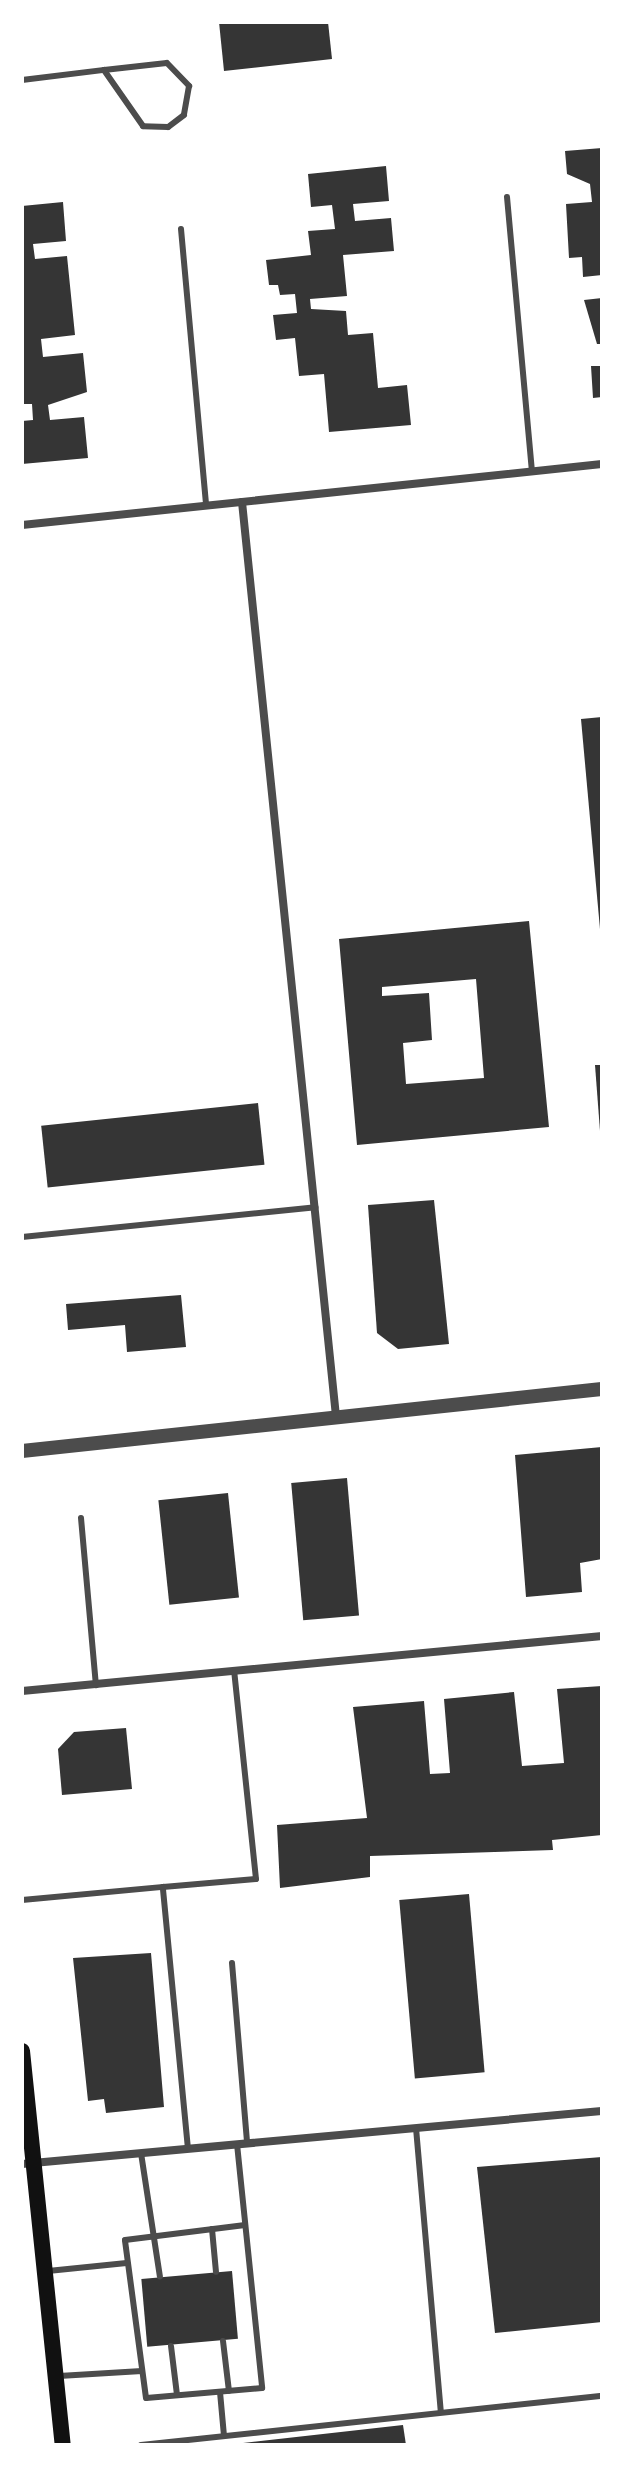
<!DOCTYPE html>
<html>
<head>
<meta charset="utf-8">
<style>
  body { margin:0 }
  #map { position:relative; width:624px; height:2467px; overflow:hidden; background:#fff; font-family:"Roboto Condensed",sans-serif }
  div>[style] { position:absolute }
  .building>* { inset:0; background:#353535; transform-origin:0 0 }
  .service>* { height:6px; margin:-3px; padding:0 3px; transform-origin:3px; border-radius:3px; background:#4c4c4c }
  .minor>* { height:8px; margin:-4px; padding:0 4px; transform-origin:4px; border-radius:4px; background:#4c4c4c }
  .tertiary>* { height:14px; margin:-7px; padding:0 7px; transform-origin:7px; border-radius:7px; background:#4c4c4c }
  .secondary>* { height:16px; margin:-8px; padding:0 8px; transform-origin:8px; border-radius:8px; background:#111 }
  span { translate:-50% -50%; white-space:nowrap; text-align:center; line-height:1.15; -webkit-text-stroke:7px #fff; paint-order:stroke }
  .frame { position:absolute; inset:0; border:24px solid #fff; pointer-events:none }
</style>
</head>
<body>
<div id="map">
  <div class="building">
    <div style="clip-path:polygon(219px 22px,328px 22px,332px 59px,224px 71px)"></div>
    <div style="clip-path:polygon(602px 148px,602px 275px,583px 277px,582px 257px,569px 258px,566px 204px,592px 202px,590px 184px,567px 174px,565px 151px)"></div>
    <div style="clip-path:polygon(386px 166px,389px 201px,353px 204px,355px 221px,391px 218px,394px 251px,343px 255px,347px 296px,310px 299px,311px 309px,346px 311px,348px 335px,373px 333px,378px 388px,407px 385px,411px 425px,329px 432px,324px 374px,299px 376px,295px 338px,276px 340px,273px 315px,297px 313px,295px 294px,280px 295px,278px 285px,269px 285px,266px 260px,311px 255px,308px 231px,335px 229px,332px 205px,311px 207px,308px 174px)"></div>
    <div style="clip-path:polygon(63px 202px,66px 241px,33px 244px,35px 259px,67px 256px,75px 335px,41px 339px,43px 357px,83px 353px,87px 392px,48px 405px,50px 420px,84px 417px,88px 458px,22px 464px,22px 421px,33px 420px,32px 404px,22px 404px,22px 206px)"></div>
    <div style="clip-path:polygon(602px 298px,602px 344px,597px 344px,584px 300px)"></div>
    <div style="clip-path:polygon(591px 366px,602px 366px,602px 397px,593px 398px)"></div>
    <div style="clip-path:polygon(602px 717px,602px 929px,600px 929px,581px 719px)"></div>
    <div style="clip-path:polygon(evenodd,529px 921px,549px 1127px,357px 1145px,339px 939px,529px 921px,476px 979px,484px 1078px,406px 1084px,403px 1043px,432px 1040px,429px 993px,382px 996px,382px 987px,476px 979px)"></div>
    <div style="clip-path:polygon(595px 1065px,602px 1065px,602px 1131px,600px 1131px)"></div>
    <div style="left:258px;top:1103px;width:62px;height:218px;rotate:84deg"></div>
    <div style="clip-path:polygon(434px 1200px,449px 1344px,398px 1349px,377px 1333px,368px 1205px)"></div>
    <div style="clip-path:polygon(181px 1295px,186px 1347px,127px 1352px,125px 1325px,68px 1330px,66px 1304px)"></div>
    <div style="clip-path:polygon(602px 1447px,602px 1559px,580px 1563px,582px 1592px,526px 1597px,515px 1455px)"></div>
    <div style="left:347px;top:1478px;width:138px;height:56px;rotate:85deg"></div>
    <div style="left:228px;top:1493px;width:105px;height:70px;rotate:84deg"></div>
    <div style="clip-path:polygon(602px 1686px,602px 1835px,552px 1840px,553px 1850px,370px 1856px,370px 1877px,280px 1888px,277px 1825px,367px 1818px,353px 1707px,424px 1701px,430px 1774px,450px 1773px,444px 1699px,514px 1692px,522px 1766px,564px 1763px,557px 1689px)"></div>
    <div style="clip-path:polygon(126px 1728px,132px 1789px,62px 1795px,58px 1749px,74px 1732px)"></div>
    <div style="left:469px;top:1894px;width:179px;height:70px;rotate:85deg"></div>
    <div style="clip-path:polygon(151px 1953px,164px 2107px,106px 2113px,104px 2099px,88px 2101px,73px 1958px)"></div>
    <div style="clip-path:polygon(602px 2157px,602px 2322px,495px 2333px,477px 2167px)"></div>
    <div style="left:232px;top:2271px;width:68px;height:91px;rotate:85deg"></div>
    <div style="clip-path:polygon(403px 2425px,406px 2445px,243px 2445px,243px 2443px)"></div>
  </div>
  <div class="service">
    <div style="left:22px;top:80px;width:83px;rotate:-7deg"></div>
    <div style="left:104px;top:70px;width:63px;rotate:-6.3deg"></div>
    <div style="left:167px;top:63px;width:32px;rotate:46deg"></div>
    <div style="left:189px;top:86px;width:29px;rotate:100deg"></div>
    <div style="left:184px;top:115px;width:20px;rotate:143deg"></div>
    <div style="left:168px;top:127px;width:25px;rotate:-178deg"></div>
    <div style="left:143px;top:126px;width:68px;rotate:-124.9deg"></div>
    <div style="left:507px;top:197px;width:275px;rotate:84.8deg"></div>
    <div style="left:181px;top:229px;width:278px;rotate:84.8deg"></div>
    <div style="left:22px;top:1237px;width:295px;rotate:-5.8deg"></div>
    <div style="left:81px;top:1518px;width:168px;rotate:84.9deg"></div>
    <div style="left:22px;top:1900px;width:142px;rotate:-5.3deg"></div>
    <div style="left:232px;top:1963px;width:181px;rotate:85.2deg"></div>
    <div style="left:416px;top:2128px;width:285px;rotate:85deg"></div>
    <div style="left:237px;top:2144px;width:245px;rotate:84.1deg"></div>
    <div style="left:262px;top:2388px;width:116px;rotate:175.1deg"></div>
    <div style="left:146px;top:2398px;width:159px;rotate:-97.6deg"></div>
    <div style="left:125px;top:2240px;width:121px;rotate:-7.1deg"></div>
    <div style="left:188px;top:2149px;width:263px;rotate:-95.5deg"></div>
    <div style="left:163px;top:1887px;width:93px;rotate:-4.9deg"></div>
    <div style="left:256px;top:1879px;width:209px;rotate:-96deg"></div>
    <div style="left:141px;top:2153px;width:125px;rotate:81.3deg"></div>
    <div style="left:212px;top:2229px;width:43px;rotate:84.7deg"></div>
    <div style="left:48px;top:2271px;width:79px;rotate:-5.8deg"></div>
    <div style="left:223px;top:2341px;width:50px;rotate:83.2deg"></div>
    <div style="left:171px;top:2346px;width:49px;rotate:83deg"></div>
    <div style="left:59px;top:2376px;width:83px;rotate:-3.4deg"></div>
    <div style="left:220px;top:2392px;width:44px;rotate:84.8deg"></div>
    <div style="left:141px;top:2445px;width:464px;rotate:-6.1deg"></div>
  </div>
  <div class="minor">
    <div style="left:242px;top:502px;width:920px;rotate:84.13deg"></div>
    <div style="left:22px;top:525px;width:583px;rotate:-6deg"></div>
    <div style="left:22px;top:1691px;width:583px;rotate:-5.42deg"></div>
    <div style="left:22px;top:2164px;width:582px;rotate:-5.22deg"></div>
  </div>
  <div class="tertiary">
    <div style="left:22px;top:1451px;width:583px;rotate:-6.1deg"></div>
  </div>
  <div class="secondary">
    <div style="left:22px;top:2051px;width:396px;rotate:84.1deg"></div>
  </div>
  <div class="frame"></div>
</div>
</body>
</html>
